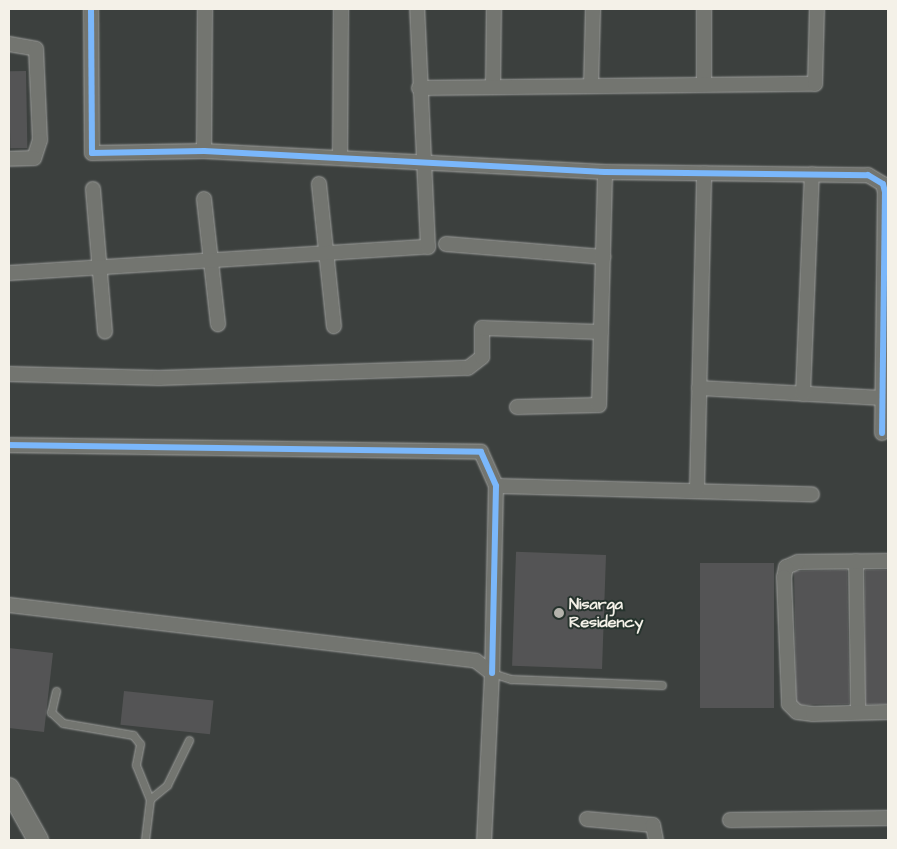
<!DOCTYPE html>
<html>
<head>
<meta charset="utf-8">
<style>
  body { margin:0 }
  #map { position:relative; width:897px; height:849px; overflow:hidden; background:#3c403e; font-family:"Architects Daughter",sans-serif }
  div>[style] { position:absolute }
  .building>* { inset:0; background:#545455; transform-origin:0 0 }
  .roads { filter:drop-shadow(0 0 1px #9fa09e) drop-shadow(0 0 1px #9fa09e) }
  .lane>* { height:7px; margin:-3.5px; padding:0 3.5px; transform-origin:3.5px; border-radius:3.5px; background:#737570 }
  .street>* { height:14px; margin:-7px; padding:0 7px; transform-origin:7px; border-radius:7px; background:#737570 }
  .secondary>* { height:20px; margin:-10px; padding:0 10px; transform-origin:10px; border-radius:10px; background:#737570 }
  .cycleway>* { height:6px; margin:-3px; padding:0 3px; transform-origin:3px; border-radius:3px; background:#7ab7fb }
  .dots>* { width:14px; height:14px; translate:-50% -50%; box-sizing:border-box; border:2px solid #26332d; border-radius:50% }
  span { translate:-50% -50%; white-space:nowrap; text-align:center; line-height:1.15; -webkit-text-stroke:4px #26332d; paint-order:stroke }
  .poi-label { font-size:16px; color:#f4f1e8; font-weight:700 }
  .left { translate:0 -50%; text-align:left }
  .frame { position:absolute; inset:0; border:10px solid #f4f1e8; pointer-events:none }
</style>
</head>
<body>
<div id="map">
  <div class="building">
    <div style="left:26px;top:71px;width:77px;height:17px;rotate:89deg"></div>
    <div style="left:606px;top:555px;width:114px;height:90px;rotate:92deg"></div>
    <div style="left:700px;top:563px;width:74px;height:145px"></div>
    <div style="left:847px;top:570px;width:134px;height:53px;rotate:89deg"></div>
    <div style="left:865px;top:570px;width:23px;height:134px"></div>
    <div style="clip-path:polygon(9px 648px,53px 653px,44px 732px,9px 728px)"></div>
    <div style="left:124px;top:691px;width:90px;height:34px;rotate:6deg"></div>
  </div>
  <div class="roads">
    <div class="lane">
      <div style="left:492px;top:673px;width:20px;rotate:18deg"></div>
      <div style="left:511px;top:679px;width:151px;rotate:2.3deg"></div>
      <div style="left:56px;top:691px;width:22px;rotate:103deg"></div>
      <div style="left:51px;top:712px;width:16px;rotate:43deg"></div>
      <div style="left:63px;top:723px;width:71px;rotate:9.7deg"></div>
      <div style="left:133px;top:735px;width:11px;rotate:52deg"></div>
      <div style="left:140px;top:744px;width:21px;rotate:101deg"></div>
      <div style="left:136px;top:765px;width:37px;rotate:68deg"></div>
      <div style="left:150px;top:799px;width:41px;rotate:97deg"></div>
      <div style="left:150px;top:799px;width:22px;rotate:-39deg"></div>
      <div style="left:167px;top:785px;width:50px;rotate:-63.9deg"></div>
    </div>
    <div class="street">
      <div style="left:91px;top:9px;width:144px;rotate:89.6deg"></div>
      <div style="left:92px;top:153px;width:112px;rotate:-1deg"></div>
      <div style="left:204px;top:151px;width:402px;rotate:3deg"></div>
      <div style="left:605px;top:172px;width:263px;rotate:0.7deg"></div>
      <div style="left:868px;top:175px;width:17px;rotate:31deg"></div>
      <div style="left:883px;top:184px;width:8px;rotate:76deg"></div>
      <div style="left:885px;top:192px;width:241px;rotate:90.7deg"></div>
      <div style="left:9px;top:44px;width:27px;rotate:10deg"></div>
      <div style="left:36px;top:49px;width:91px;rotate:87.5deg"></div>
      <div style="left:40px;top:140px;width:19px;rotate:108deg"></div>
      <div style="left:34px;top:158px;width:25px;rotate:178deg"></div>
      <div style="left:704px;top:84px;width:75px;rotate:-90deg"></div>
      <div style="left:591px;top:86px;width:77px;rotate:-88.5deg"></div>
      <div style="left:493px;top:87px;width:78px;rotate:-89.3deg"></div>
      <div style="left:419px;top:88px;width:396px;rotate:-0.6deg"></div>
      <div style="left:815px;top:84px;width:75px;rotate:-88.5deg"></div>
      <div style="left:204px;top:151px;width:142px;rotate:-89.6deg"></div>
      <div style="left:340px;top:158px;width:149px;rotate:-89.6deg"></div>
      <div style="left:319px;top:184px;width:143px;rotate:84deg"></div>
      <div style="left:93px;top:189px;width:143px;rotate:85.2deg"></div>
      <div style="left:204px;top:199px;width:126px;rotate:83.6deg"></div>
      <div style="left:446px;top:244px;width:158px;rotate:4.7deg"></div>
      <div style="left:9px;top:273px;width:420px;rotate:-3.6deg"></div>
      <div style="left:428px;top:247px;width:238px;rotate:-92.6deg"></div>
      <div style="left:9px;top:374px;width:150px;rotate:1.5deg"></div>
      <div style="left:159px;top:378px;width:309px;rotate:-1.9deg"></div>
      <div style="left:468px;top:368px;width:18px;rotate:-38deg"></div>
      <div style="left:482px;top:357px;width:29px;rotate:-90deg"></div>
      <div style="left:482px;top:328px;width:119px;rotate:1.9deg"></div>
      <div style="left:699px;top:388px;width:184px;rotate:3.1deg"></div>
      <div style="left:803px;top:394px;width:220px;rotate:-87.7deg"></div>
      <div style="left:517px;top:407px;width:82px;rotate:-1.4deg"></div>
      <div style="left:599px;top:405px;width:233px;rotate:-88.5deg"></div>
      <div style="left:9px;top:445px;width:472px;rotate:0.8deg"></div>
      <div style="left:481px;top:452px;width:37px;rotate:66deg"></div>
      <div style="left:496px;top:486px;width:187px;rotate:91.2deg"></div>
      <div style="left:496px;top:486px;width:316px;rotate:1.5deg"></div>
      <div style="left:697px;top:490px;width:317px;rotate:-88.7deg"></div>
      <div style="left:856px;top:561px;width:150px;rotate:89.2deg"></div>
      <div style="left:888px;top:561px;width:90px;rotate:179.4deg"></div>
      <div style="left:798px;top:562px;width:13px;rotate:157deg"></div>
      <div style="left:786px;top:567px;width:10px;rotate:101deg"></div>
      <div style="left:784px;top:577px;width:127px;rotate:87.7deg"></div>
      <div style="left:789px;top:704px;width:11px;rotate:45deg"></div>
      <div style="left:797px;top:712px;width:16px;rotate:7deg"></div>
      <div style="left:813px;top:714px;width:75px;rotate:-1.5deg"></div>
      <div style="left:9px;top:605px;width:470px;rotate:6.8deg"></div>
      <div style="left:476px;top:661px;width:20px;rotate:37deg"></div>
      <div style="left:492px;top:673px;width:167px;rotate:92.7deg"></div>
      <div style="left:587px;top:819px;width:66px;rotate:5.2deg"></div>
      <div style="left:653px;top:825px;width:15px;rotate:79deg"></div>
      <div style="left:730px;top:820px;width:158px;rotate:-0.7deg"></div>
    </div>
    <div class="secondary">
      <div style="left:9px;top:788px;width:60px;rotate:60.9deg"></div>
    </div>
  </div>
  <div class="cycleway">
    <div style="left:91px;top:9px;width:144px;rotate:89.6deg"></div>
    <div style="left:92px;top:153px;width:112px;rotate:-1deg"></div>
    <div style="left:204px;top:151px;width:402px;rotate:3deg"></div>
    <div style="left:605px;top:172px;width:263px;rotate:0.7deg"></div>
    <div style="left:868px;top:175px;width:17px;rotate:31deg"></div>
    <div style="left:883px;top:184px;width:8px;rotate:76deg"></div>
    <div style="left:885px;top:192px;width:241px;rotate:90.7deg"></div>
    <div style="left:9px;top:445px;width:472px;rotate:0.8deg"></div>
    <div style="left:481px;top:452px;width:37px;rotate:66deg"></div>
    <div style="left:496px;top:486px;width:187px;rotate:91.2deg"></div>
  </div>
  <div class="dots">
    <div style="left:559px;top:613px;background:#b4b3ac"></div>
  </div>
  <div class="poi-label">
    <span class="left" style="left:569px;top:613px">Nisarga<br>Residency</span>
  </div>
  <div class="frame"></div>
</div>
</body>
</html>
